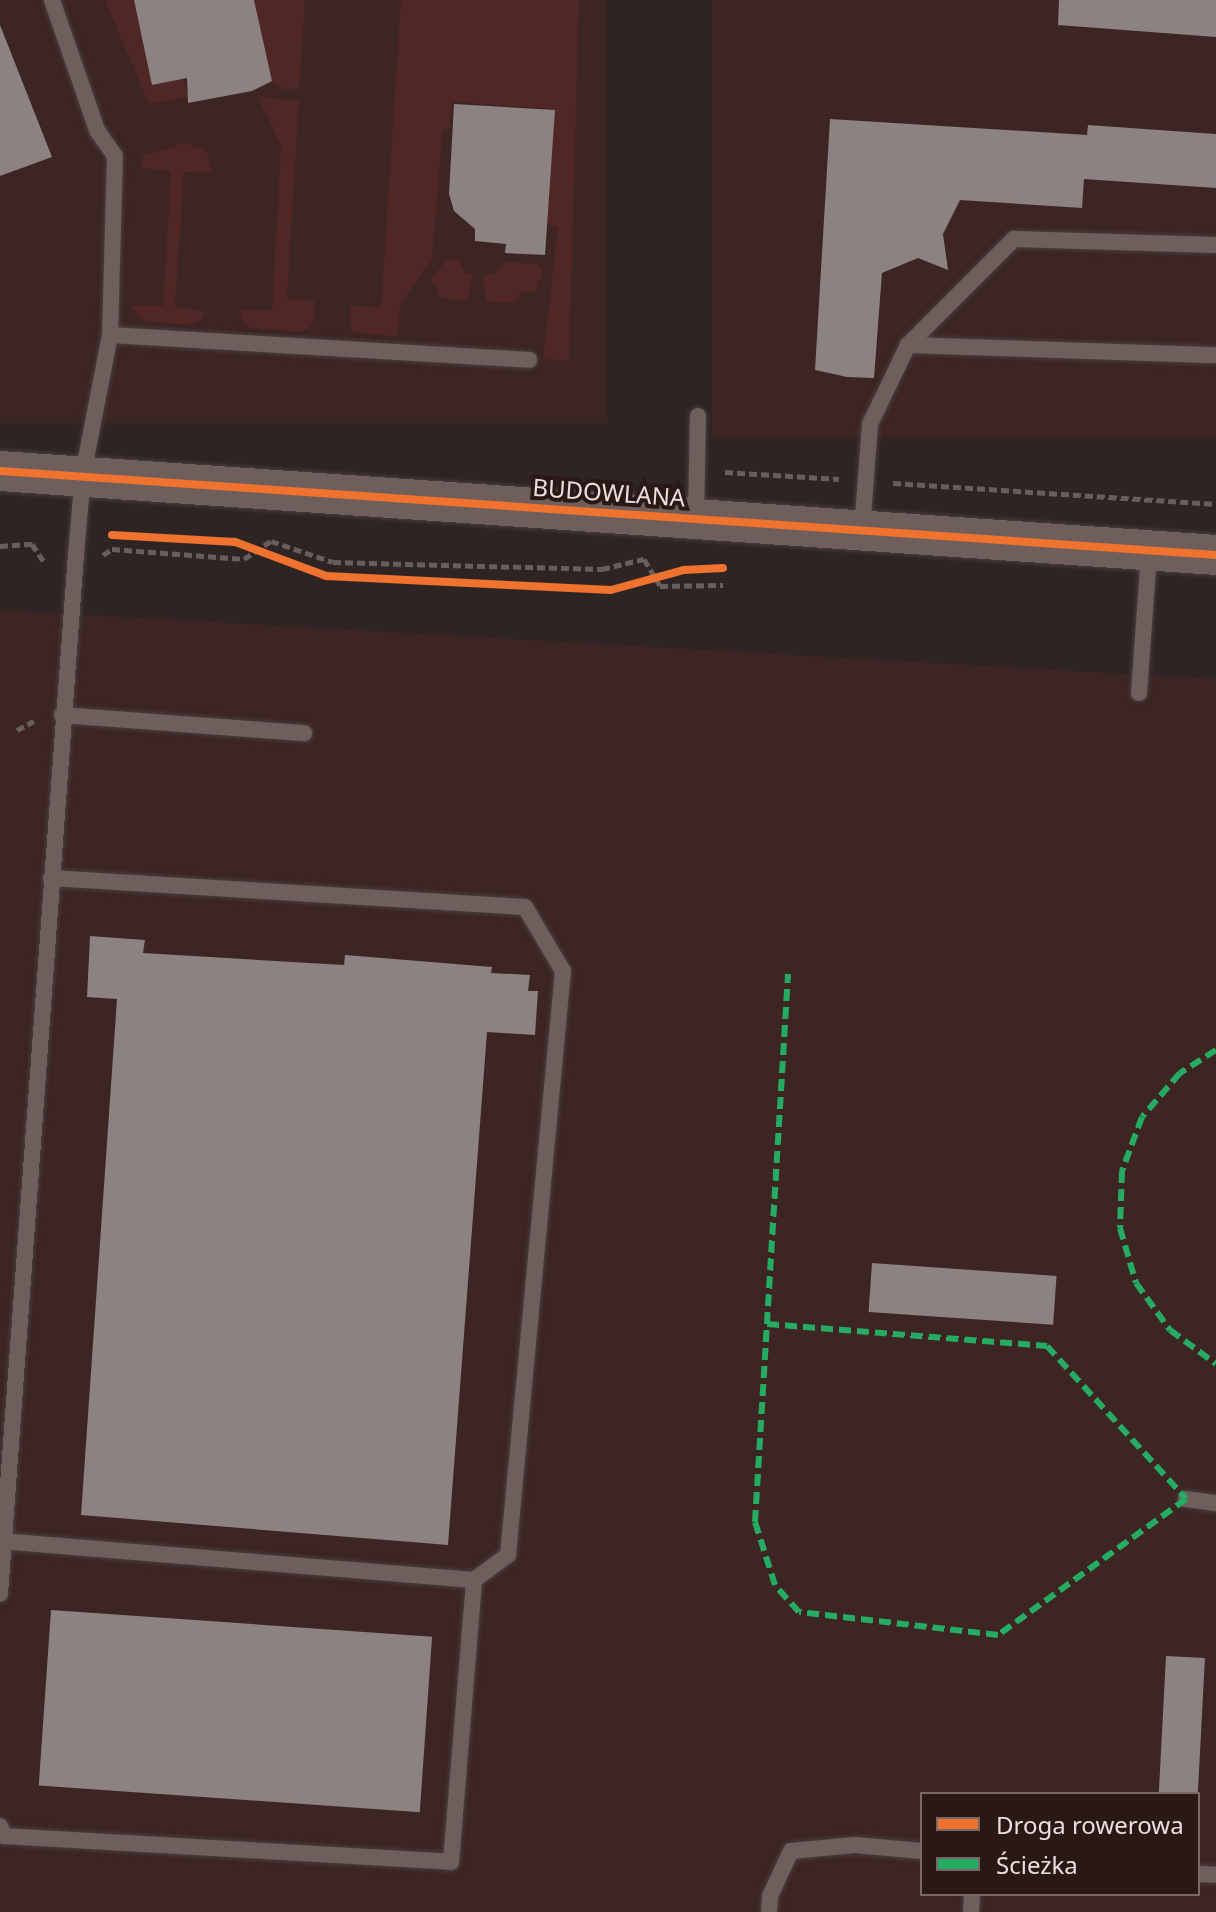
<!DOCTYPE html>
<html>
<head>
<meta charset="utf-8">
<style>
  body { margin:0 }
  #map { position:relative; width:1216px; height:1912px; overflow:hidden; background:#2f2424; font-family:"Noto Sans",sans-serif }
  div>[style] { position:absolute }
  .built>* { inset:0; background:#3c2523; transform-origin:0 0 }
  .green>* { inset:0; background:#502724 }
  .building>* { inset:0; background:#8b8281; transform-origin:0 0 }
  .path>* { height:5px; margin-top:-2.5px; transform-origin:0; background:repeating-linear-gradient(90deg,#6a5e5d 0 8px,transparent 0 12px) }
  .roads { filter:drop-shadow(0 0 2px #483f3f) drop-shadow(0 0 2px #483f3f) }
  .service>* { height:16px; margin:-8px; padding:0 8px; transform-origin:8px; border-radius:8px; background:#6e5e5c }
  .tertiary>* { height:40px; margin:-20px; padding:0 20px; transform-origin:20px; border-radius:20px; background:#6e5e5c }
  .quiet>* { height:6px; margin-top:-3px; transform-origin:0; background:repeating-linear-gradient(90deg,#26ab63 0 12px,transparent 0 18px) }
  .cycleway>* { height:8px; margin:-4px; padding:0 4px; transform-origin:4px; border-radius:4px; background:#ef722f }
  span { translate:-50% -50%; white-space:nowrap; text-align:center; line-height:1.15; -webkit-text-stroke:8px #291816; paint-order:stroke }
  .street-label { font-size:24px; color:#ebdedc }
  .legend { position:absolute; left:920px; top:1792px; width:280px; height:104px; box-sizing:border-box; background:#291816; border:2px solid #776765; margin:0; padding:10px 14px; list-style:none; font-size:24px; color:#ebdedc }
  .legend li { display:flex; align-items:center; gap:16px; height:40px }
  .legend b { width:40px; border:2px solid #776765 }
</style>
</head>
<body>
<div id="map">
  <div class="built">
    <div style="left:0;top:0;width:607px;height:423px"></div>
    <div style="left:712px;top:0;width:504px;height:437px"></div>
    <div style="clip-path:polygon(evenodd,0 610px,1216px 679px,1216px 1912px,0 1912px,0 610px,922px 1794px,1198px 1794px,1198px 1894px,922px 1894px,922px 1794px)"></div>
  </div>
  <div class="green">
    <div style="clip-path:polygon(105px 0,134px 0,152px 85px,184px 79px,188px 97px,149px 104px)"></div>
    <div style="clip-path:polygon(254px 0,305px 0,299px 88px,286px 90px,272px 83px)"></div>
    <div style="clip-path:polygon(401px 0,579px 0,569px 361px,543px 359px,558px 227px,546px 224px,553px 109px,452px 102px,449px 129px,443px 129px,432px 260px,400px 304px,397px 337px,351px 332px,350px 306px,381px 307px)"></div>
    <div style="clip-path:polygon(258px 97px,299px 101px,287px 299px,314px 301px,315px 317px,309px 329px,299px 332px,250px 328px,240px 317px,241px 310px,272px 311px,281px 146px)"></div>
    <div style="clip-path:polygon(184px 143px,206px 151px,213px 173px,184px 172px,175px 307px,205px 311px,201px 320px,190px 325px,143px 321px,131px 306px,163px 306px,171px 171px,142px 168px,141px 162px,143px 156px)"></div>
    <div style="clip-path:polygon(447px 259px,459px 260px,465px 273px,473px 275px,467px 301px,439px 298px,435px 283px,429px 282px)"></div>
    <div style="clip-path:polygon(506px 262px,537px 264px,543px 272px,536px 291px,521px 293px,515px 303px,486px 301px,483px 274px,493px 275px)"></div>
  </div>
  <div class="building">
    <div style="clip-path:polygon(134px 0,254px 0,272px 81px,252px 91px,188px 103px,187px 78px,152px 85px)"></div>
    <div style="clip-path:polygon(1059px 0,1216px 0,1216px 37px,1058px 25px)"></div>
    <div style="clip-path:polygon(0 25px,52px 157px,0 176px)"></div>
    <div style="clip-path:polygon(454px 104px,555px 110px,545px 255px,505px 253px,506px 244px,475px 241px,475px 229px,454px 211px,449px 194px)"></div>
    <div style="clip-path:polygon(830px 119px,1087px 135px,1088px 125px,1216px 134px,1216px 188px,1084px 179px,1082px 208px,960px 200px,943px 234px,948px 270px,918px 258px,882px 273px,874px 378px,847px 377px,815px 370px)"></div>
    <div style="clip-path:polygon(90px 936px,145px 940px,143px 953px,344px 965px,345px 955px,492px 967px,491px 973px,530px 975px,528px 991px,538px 991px,535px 1035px,487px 1032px,448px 1545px,81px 1515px,117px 999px,87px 997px)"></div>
    <div style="left:872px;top:1263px;width:185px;height:49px;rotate:4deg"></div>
    <div style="left:51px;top:1610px;width:382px;height:176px;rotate:4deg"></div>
    <div style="left:1166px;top:1656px;width:39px;height:138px;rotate:3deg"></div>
  </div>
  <div class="path">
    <div style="left:725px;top:472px;width:114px;rotate:3.5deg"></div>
    <div style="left:893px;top:483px;width:324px;rotate:3.7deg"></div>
    <div style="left:0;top:546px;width:32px;rotate:-4deg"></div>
    <div style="left:32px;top:544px;width:22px;rotate:56deg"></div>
    <div style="left:103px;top:555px;width:11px;rotate:-34deg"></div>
    <div style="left:112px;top:549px;width:132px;rotate:4.3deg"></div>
    <div style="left:244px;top:559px;width:32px;rotate:-34deg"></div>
    <div style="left:271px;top:541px;width:65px;rotate:18.7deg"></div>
    <div style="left:333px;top:562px;width:269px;rotate:1.5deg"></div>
    <div style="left:602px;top:569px;width:43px;rotate:-13.4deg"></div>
    <div style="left:644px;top:559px;width:31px;rotate:59deg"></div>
    <div style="left:660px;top:586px;width:63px;rotate:-0.9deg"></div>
    <div style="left:17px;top:730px;width:19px;rotate:-28deg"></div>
  </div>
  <div class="roads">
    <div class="service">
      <div style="left:110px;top:335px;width:420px;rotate:3.4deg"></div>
      <div style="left:908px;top:345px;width:308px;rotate:1.9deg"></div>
      <div style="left:696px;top:518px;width:102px;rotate:-88.9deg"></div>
      <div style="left:862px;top:530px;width:106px;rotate:-85.7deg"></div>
      <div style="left:870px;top:424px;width:88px;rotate:-64.3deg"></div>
      <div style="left:908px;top:345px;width:150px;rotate:-45deg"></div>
      <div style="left:1014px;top:239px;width:202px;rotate:1.7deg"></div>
      <div style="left:1139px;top:693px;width:141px;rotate:-85.9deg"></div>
      <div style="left:62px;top:715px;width:243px;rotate:4.3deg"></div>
      <div style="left:1186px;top:1499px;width:30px;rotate:8deg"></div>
      <div style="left:0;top:1541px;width:476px;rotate:4.7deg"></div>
      <div style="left:0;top:1594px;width:1042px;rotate:-85.82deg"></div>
      <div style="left:76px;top:555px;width:81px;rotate:-85.1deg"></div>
      <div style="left:83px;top:474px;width:142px;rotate:-79deg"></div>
      <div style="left:110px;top:335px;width:179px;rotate:-88.4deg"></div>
      <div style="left:115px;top:156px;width:32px;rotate:-125deg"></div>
      <div style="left:97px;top:130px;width:138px;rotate:-109.1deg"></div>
      <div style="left:0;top:1826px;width:11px;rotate:68deg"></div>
      <div style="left:4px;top:1836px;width:448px;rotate:3.3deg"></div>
      <div style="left:451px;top:1862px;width:283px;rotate:-85.3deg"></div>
      <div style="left:474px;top:1580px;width:42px;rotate:-36.3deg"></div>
      <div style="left:508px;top:1555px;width:587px;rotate:-84.62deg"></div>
      <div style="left:563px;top:971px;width:74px;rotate:-120.7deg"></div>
      <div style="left:525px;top:907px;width:475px;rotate:-176.5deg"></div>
      <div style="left:1198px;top:1874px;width:18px;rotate:3deg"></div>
      <div style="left:769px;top:1912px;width:16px;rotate:-86deg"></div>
      <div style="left:770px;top:1896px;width:50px;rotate:-65deg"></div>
      <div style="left:791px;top:1851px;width:64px;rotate:-5.4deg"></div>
      <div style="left:855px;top:1845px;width:67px;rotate:5.1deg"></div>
      <div style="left:971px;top:1912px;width:18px;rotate:-87deg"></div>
    </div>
    <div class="tertiary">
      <div style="left:0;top:471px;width:1219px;rotate:3.95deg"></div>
    </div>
  </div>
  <div class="quiet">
    <div style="left:1216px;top:1050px;width:43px;rotate:147.4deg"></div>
    <div style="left:1180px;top:1073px;width:58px;rotate:130.8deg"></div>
    <div style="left:1142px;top:1117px;width:58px;rotate:110.3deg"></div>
    <div style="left:1122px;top:1171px;width:57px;rotate:92deg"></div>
    <div style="left:1120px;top:1228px;width:57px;rotate:73.8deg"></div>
    <div style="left:1136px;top:1283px;width:58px;rotate:54.1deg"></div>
    <div style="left:1170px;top:1330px;width:57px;rotate:36.5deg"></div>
    <div style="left:767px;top:1324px;width:281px;rotate:4.5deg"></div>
    <div style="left:1047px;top:1346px;width:207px;rotate:47.7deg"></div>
    <div style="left:1186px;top:1499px;width:232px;rotate:144.1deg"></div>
    <div style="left:998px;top:1635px;width:200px;rotate:-173.4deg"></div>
    <div style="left:799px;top:1612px;width:36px;rotate:-132deg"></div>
    <div style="left:775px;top:1585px;width:66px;rotate:-107.6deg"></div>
    <div style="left:755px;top:1522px;width:549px;rotate:-86.55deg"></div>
  </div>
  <div class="cycleway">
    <div style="left:0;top:471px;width:1219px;rotate:3.95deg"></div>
    <div style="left:112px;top:535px;width:123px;rotate:3.3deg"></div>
    <div style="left:235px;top:542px;width:97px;rotate:20.5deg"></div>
    <div style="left:326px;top:576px;width:285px;rotate:2.8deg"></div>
    <div style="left:611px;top:590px;width:76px;rotate:-15.3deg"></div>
    <div style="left:684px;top:570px;width:39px;rotate:-3deg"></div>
  </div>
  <div class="street-label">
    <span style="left:609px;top:492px;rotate:4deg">BUDOWLANA</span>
  </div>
  <ul class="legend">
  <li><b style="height:10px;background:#ef722f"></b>Droga rowerowa</li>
  <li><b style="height:10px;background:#26ab63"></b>Ścieżka</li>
  </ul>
</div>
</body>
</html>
